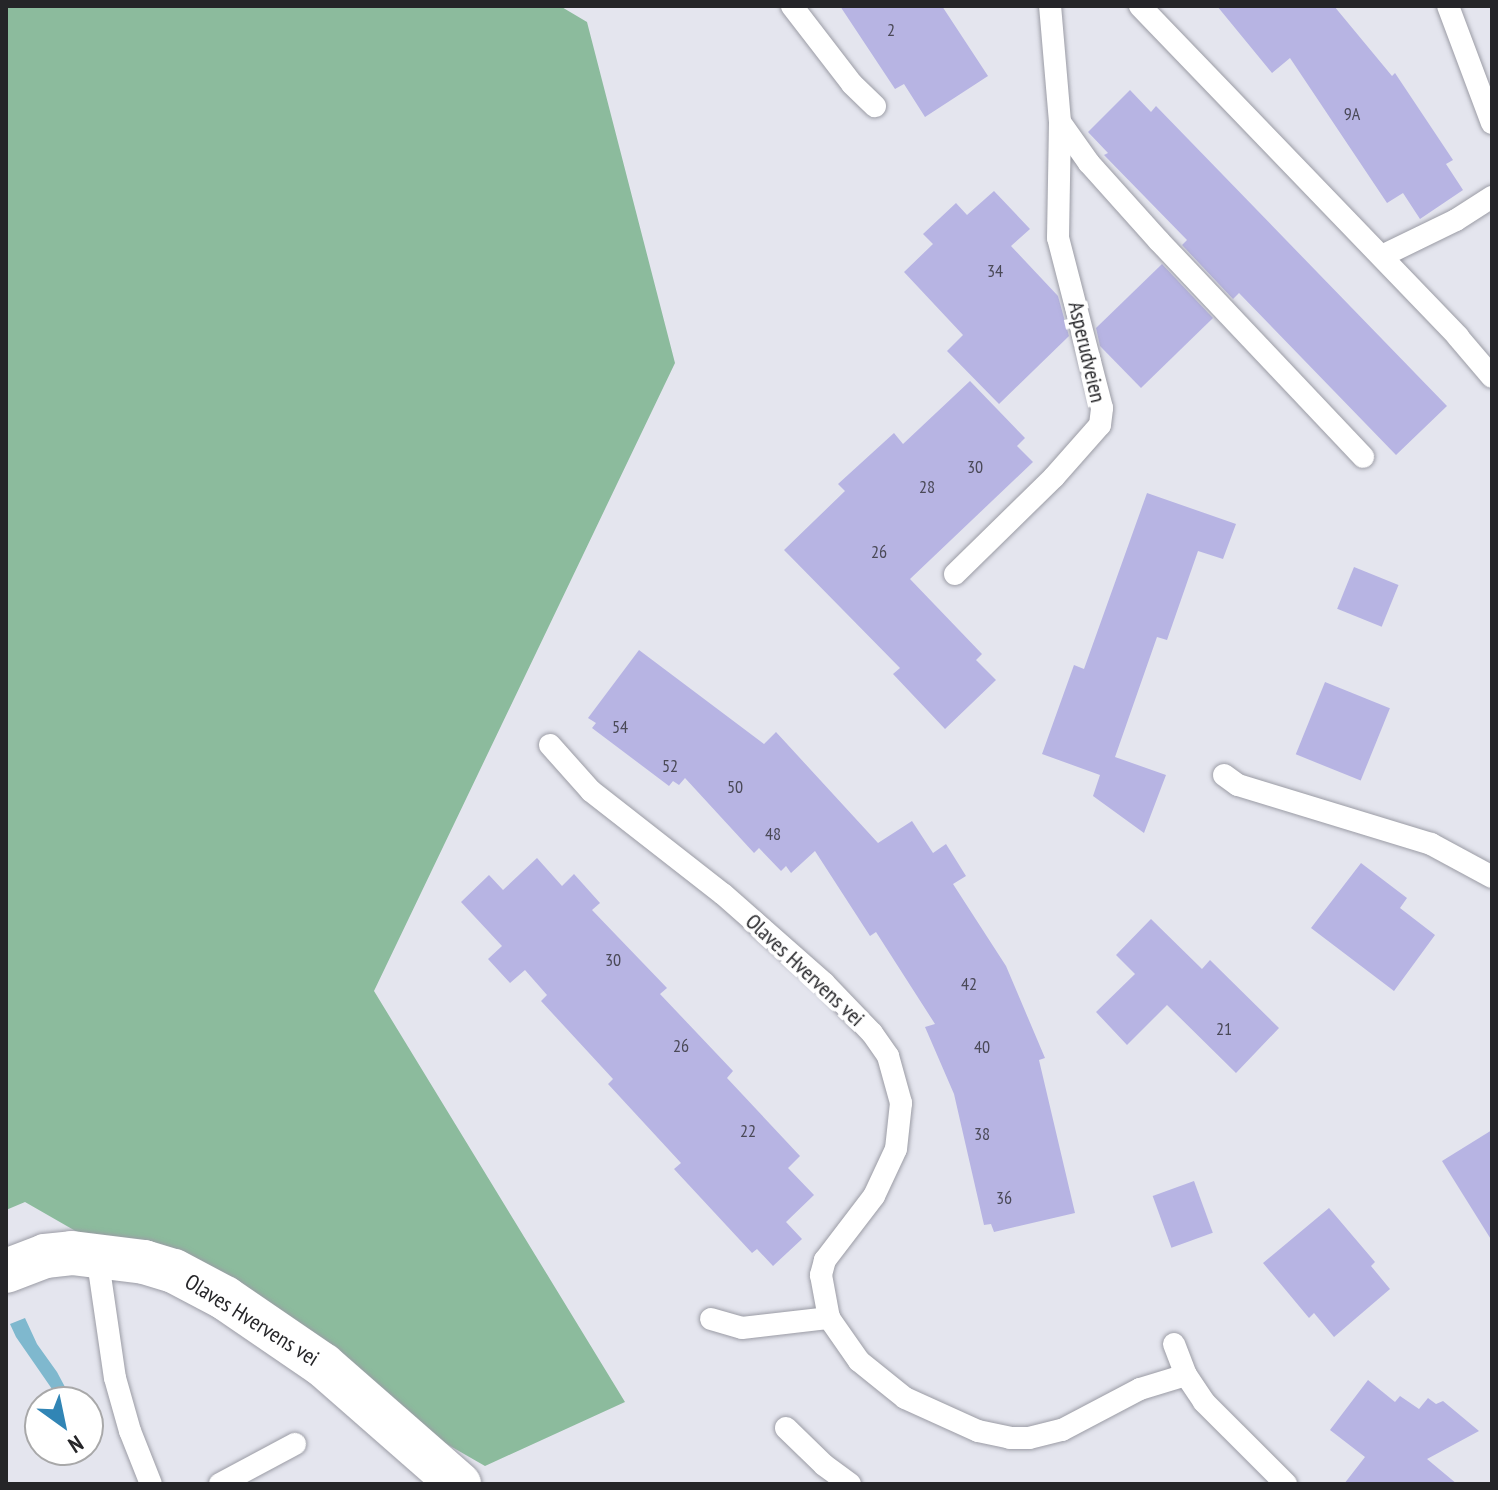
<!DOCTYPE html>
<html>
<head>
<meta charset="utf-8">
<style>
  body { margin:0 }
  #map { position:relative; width:1498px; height:1490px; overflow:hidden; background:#e4e5ee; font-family:"PT Sans Narrow",sans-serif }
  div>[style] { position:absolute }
  .forest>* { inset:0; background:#8cbb9d }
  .water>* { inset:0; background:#7fb8ce }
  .building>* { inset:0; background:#b7b4e3; transform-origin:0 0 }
  .roads { filter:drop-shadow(0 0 2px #9b9ca5) drop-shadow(0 0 2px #9b9ca5) }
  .lane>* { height:22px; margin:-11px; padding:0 11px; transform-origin:11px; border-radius:11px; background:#fff }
  .street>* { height:44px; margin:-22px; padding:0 22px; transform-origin:22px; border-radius:22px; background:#fff }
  span { translate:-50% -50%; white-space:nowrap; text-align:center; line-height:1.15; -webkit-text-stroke:8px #fff; paint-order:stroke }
  .number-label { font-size:18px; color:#4a4957 }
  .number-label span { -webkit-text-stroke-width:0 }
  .street-label { font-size:22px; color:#252528 }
  .frame { position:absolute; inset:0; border:8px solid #252528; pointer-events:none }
  .north { position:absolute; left:24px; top:1386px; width:80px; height:80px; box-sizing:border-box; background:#fff; border:2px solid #a8a8a9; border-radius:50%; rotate:147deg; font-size:22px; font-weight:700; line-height:32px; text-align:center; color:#252528 }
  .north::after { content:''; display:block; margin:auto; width:28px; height:36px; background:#3185b5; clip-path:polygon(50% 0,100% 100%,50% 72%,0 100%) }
</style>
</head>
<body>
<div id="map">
  <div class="forest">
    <div style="clip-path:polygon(6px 6px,560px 6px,587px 22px,675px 363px,374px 991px,625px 1402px,485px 1466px,25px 1202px,6px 1210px)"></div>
  </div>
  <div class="water">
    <div style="clip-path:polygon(25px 1318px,37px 1344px,57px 1372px,73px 1402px,61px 1402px,16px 1337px,10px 1324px)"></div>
  </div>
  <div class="building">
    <div style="clip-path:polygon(840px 6px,942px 6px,988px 76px,925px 117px,904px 84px,895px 89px)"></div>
    <div style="clip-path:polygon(1217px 6px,1334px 6px,1392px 76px,1395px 73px,1453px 160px,1446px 164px,1463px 190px,1420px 219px,1403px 193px,1387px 203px,1290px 58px,1272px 73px)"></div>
    <div style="clip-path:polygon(1130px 90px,1151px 112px,1156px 106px,1447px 406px,1396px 455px,1239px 293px,1233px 299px,1182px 245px,1187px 240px,1104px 155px,1108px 153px,1088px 132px)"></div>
    <div style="clip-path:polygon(994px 191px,1030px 229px,1011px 246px,1058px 296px,1069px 336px,999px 404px,947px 351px,963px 335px,904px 272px,933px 244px,923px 234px,956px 203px,967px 215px)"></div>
    <div style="clip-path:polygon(1162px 264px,1213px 318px,1141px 388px,1100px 346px,1096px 328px)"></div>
    <div style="clip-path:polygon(970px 381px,1025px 438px,1017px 446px,1033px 462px,910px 579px,982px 654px,976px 660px,996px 680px,945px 729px,893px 674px,900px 668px,784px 550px,845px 491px,838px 484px,894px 433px,903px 444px)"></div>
    <div style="clip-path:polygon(1147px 493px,1236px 524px,1223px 559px,1198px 551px,1167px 640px,1157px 637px,1115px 757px,1166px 775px,1144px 833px,1093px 796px,1100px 775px,1042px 754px,1074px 665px,1084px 669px)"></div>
    <div style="left:1354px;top:567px;width:48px;height:45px;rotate:22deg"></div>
    <div style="clip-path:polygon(639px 650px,764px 744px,776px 732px,878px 843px,912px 821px,933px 853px,946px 844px,966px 876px,953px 884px,1006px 966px,1045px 1058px,1039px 1060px,1075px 1213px,994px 1232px,991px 1224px,984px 1225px,954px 1094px,925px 1027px,935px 1024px,876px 932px,870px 936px,815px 851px,791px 873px,786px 866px,781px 871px,759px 848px,754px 853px,685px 778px,679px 785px,673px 781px,669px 786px,592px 728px,596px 723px,588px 718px)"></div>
    <div style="left:1325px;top:682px;width:70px;height:78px;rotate:22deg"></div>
    <div style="clip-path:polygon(537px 858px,562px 886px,574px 874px,600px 903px,592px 910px,667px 988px,660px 994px,733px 1071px,727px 1078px,800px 1156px,788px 1168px,814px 1195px,786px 1222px,802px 1239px,773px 1266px,757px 1249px,752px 1253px,674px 1169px,681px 1163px,608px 1084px,613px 1079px,541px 1001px,547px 995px,525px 970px,510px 983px,488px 959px,502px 946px,461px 902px,489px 875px,503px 890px)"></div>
    <div style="clip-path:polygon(1361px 863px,1407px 898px,1400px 908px,1435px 935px,1394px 991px,1311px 928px)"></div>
    <div style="clip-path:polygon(1151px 919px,1202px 969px,1210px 960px,1279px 1028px,1236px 1073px,1167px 1005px,1127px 1045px,1096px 1012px,1135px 974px,1116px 955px)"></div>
    <div style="clip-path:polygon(1492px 1130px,1492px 1241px,1442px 1161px)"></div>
    <div style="left:1194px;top:1181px;width:55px;height:44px;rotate:70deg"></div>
    <div style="clip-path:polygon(1329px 1208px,1375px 1262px,1371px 1266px,1390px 1289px,1334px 1337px,1314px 1313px,1309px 1318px,1263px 1263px)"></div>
    <div style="clip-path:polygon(1368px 1380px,1395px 1402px,1400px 1396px,1419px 1409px,1428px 1398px,1436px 1404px,1443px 1401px,1479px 1431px,1427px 1459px,1457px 1484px,1344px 1484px,1365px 1457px,1330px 1430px)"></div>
  </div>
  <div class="roads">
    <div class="lane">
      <div style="left:792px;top:6px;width:98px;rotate:52.4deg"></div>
      <div style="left:852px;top:84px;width:32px;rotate:44deg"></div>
      <div style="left:1140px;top:6px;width:459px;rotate:46.1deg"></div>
      <div style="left:1458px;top:337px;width:52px;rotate:49.6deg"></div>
      <div style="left:1448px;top:6px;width:125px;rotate:69.4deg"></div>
      <div style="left:1060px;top:122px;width:50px;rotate:54.7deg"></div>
      <div style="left:1089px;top:163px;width:105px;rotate:48.1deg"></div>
      <div style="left:1159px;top:241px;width:297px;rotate:46.6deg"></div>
      <div style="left:1382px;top:256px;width:82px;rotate:-25.9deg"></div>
      <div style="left:1456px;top:220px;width:43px;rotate:-32.6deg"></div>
      <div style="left:955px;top:574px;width:139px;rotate:-44.4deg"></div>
      <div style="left:1054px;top:477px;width:69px;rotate:-48.5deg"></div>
      <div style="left:1100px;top:425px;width:17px;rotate:-83deg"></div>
      <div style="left:1102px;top:408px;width:176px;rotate:-104.5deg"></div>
      <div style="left:1058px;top:238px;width:116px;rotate:-89deg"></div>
      <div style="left:1060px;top:122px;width:116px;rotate:-94.9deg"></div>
      <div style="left:550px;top:745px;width:62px;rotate:48.3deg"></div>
      <div style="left:591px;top:791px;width:167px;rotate:38deg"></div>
      <div style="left:723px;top:894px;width:135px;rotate:41.4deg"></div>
      <div style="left:824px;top:983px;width:69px;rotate:46.2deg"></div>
      <div style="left:872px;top:1033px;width:28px;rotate:55deg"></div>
      <div style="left:888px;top:1056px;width:49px;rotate:74.5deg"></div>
      <div style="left:901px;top:1103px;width:46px;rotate:96.2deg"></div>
      <div style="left:896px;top:1149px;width:52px;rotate:115.1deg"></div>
      <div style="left:874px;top:1196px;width:81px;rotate:127.4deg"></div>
      <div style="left:825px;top:1260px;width:16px;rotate:105deg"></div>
      <div style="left:821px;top:1275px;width:44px;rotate:79.5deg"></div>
      <div style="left:829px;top:1318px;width:52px;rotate:55.1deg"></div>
      <div style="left:859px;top:1361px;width:59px;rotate:38.8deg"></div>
      <div style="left:905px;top:1398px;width:80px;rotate:24.3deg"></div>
      <div style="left:978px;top:1431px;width:33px;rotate:12deg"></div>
      <div style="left:1010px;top:1438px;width:19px"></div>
      <div style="left:1029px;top:1438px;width:34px;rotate:-14deg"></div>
      <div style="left:1062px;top:1430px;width:88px;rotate:-27.7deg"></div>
      <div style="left:1140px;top:1389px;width:48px;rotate:-16.9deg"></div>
      <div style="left:1224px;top:775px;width:17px;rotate:36deg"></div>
      <div style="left:1238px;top:785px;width:202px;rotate:17deg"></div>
      <div style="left:1431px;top:844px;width:69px;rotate:28.4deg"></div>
      <div style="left:97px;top:1255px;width:124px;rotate:81.7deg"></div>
      <div style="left:115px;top:1378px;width:55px;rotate:74.2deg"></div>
      <div style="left:130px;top:1431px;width:57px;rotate:68.4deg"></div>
      <div style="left:711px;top:1319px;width:32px;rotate:16deg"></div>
      <div style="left:742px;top:1328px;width:88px;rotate:-6.6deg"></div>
      <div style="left:1174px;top:1344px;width:33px;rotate:69deg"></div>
      <div style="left:1186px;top:1375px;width:32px;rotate:56deg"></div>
      <div style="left:1204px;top:1402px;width:116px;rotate:45deg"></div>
      <div style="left:786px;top:1428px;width:53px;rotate:44.2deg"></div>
      <div style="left:824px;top:1465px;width:32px;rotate:36deg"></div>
      <div style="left:220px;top:1484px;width:85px;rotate:-28.1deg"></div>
    </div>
    <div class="street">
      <div style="left:6px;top:1271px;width:42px;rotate:-21deg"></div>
      <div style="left:45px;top:1256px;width:27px;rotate:-6deg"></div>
      <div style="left:72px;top:1253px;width:73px;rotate:7.1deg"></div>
      <div style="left:144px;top:1262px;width:31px;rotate:17deg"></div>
      <div style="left:174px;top:1271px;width:58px;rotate:27.9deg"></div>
      <div style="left:225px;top:1298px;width:119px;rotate:34.4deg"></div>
      <div style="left:323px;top:1365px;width:181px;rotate:41.2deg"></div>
    </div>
  </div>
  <div class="number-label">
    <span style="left:891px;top:30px">2</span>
    <span style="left:1352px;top:114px">9A</span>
    <span style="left:995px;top:271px">34</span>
    <span style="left:975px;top:467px">30</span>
    <span style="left:927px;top:487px">28</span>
    <span style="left:879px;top:552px">26</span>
    <span style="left:620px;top:727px">54</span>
    <span style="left:670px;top:766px">52</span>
    <span style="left:735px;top:787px">50</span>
    <span style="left:773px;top:834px">48</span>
    <span style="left:613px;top:960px">30</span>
    <span style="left:969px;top:984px">42</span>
    <span style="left:1224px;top:1029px">21</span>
    <span style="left:681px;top:1046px">26</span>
    <span style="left:982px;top:1047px">40</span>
    <span style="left:748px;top:1131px">22</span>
    <span style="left:982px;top:1134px">38</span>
    <span style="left:1004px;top:1198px">36</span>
  </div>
  <div class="street-label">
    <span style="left:1087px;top:352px;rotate:77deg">Asperudveien</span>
    <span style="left:805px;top:970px;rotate:43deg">Olaves Hvervens vei</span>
    <span style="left:252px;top:1320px;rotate:32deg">Olaves Hvervens vei</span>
  </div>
  <div class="frame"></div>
  <div class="north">N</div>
</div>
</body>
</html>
